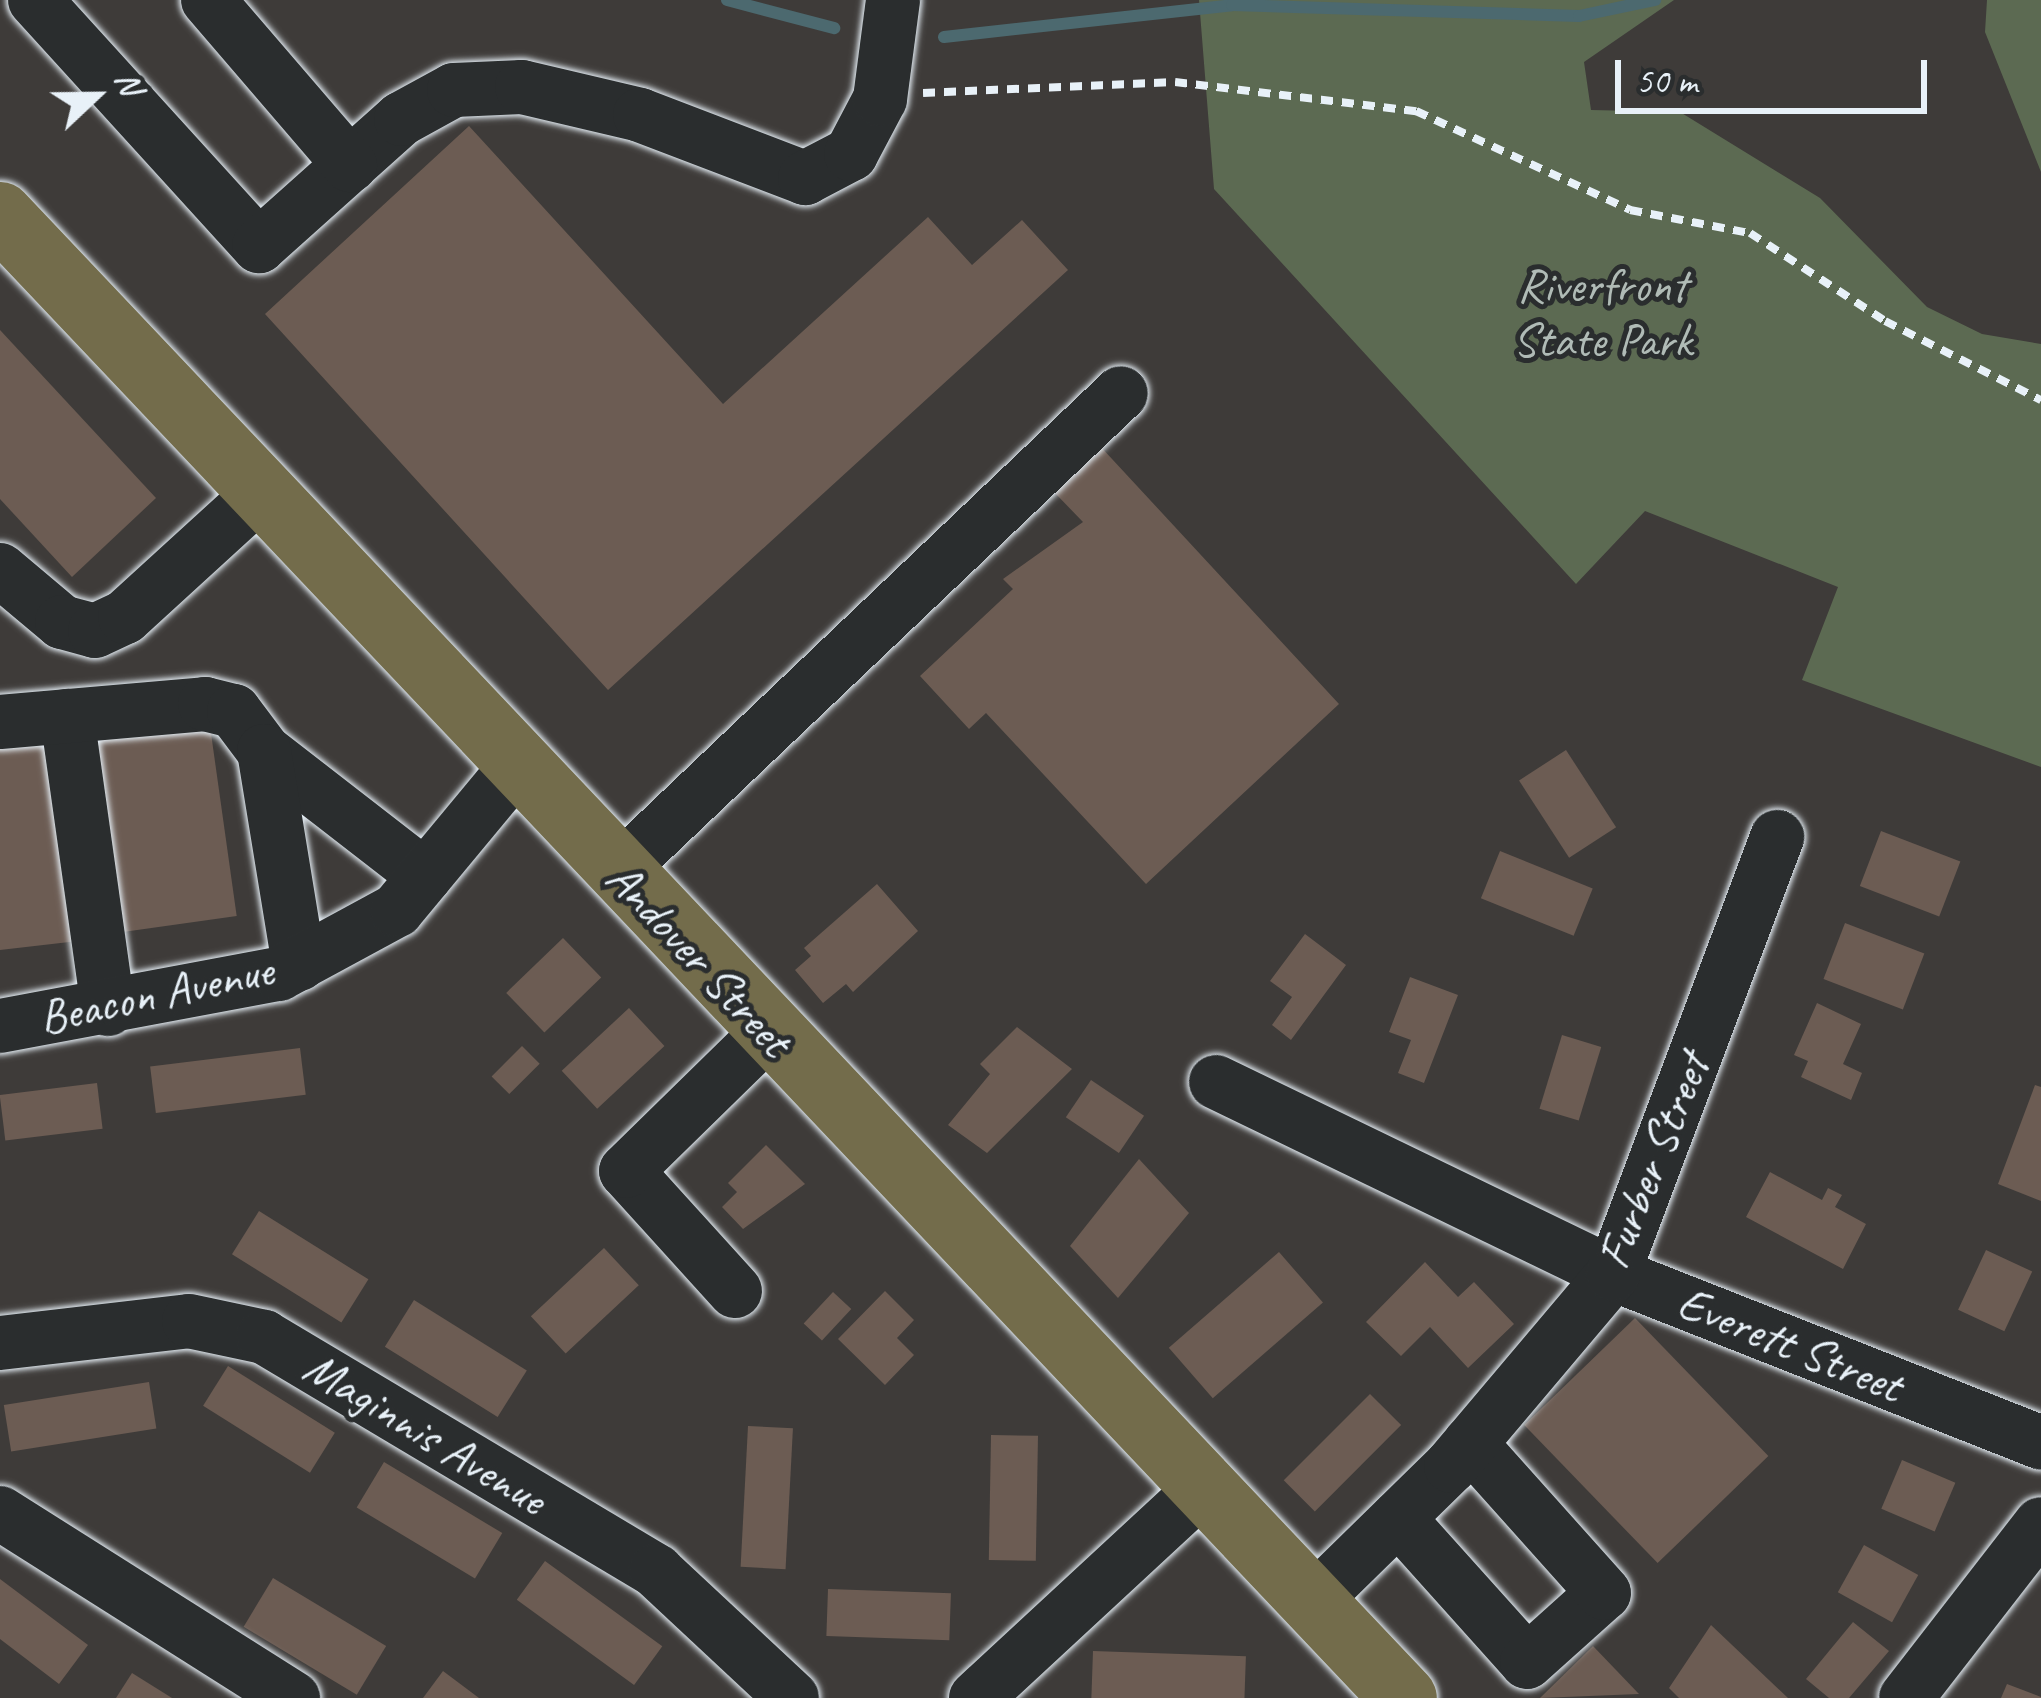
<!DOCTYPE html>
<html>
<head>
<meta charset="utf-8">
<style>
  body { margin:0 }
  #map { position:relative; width:2041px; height:1698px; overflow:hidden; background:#3e3b39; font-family:Caveat,sans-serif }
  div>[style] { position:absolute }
  .green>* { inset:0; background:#5c6a52 }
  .stream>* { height:12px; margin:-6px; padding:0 6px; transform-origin:6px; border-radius:6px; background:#4c696f }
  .building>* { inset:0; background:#6c5c53; transform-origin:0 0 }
  .path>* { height:8px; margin-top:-4px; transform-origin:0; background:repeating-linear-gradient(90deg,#e8f1f8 0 12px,transparent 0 21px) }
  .roads { filter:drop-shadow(0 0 3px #e8f1f8) drop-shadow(0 0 3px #e8f1f8) }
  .minor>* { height:54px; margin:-27px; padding:0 27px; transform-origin:27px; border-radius:27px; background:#2a2d2e }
  .major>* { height:66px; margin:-33px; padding:0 33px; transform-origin:33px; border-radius:33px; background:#736c4b }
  span { translate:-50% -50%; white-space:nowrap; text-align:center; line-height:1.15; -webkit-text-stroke:10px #2a2d2e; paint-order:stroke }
  .park-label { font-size:48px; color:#b0bbb6 }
  .street-label { font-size:48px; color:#e8f1f8 }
  .north { position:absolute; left:36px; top:36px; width:120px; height:120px; -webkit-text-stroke:9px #2a2d2e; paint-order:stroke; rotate:68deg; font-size:33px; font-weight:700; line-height:48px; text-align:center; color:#e8f1f8 }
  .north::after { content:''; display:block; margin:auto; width:42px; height:54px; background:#e8f1f8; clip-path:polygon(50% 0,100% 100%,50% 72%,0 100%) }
  .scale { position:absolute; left:1615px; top:60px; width:312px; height:54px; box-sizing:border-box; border:6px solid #e8f1f8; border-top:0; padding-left:15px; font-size:36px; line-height:42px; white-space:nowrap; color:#e8f1f8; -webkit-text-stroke:9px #2a2d2e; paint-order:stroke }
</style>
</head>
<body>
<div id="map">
  <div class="green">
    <div style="clip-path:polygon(1199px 0,1674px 0,1584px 62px,1591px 110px,1680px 112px,1820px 198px,1927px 307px,1982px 334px,2041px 344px,2041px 767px,1802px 680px,1838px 587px,1645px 511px,1576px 584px,1214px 189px)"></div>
    <div style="clip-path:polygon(1987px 0,2041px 0,2041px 172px,1985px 32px)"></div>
  </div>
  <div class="stream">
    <div style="left:727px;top:0;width:111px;rotate:14.7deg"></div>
    <div style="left:944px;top:37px;width:290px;rotate:-6.3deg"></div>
    <div style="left:1232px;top:5px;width:347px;rotate:1.8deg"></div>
    <div style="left:1579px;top:16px;width:78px;rotate:-11.9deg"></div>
  </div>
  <div class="building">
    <div style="clip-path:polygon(469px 126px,723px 404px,928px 217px,972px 265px,1022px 220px,1068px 270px,608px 690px,265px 314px)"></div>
    <div style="clip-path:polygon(0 330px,156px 498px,72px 577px,0 499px)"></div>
    <div style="clip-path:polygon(1100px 446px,1339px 704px,1146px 884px,986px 713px,969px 729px,920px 676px,1013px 589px,1003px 579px,1083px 522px,1052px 490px)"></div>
    <div style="left:209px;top:719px;width:199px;height:122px;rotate:82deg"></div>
    <div style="clip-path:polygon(53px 742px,78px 941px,0 950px,0 749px)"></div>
    <div style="left:1566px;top:750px;width:92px;height:56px;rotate:57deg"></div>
    <div style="left:1881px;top:831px;width:85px;height:59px;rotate:21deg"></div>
    <div style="left:1500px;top:851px;width:100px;height:51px;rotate:22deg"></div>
    <div style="clip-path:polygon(877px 884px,918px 931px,853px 992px,846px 984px,823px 1003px,795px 970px,811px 956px,804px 948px)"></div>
    <div style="left:1845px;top:923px;width:85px;height:60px;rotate:21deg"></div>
    <div style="clip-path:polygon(1305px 934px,1346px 965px,1291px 1040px,1272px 1025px,1292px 997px,1270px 981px)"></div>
    <div style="left:563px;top:938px;width:55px;height:79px;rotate:46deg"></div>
    <div style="clip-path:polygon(1410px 977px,1458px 995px,1424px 1083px,1398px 1073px,1411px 1040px,1389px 1032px)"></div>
    <div style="clip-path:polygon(1817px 1003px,1861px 1024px,1843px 1064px,1862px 1073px,1851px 1100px,1801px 1077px,1808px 1061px,1794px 1055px)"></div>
    <div style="left:629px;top:1008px;width:52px;height:92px;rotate:47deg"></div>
    <div style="clip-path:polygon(1017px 1027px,1072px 1069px,987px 1153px,948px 1125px,990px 1074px,980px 1064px)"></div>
    <div style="left:1562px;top:1035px;width:41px;height:77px;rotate:17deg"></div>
    <div style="left:522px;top:1046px;width:25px;height:43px;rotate:45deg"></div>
    <div style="left:300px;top:1048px;width:47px;height:151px;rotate:83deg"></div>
    <div style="left:1091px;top:1080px;width:64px;height:45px;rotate:34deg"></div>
    <div style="left:97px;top:1083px;width:46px;height:98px;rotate:83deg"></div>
    <div style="clip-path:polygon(2035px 1085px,2041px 1087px,2041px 1201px,1998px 1184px)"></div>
    <div style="clip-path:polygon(766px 1145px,805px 1184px,743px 1229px,722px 1207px,737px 1192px,728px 1183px)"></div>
    <div style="clip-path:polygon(1139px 1159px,1189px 1213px,1118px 1298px,1070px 1246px)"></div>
    <div style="clip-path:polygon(1770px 1172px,1822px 1200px,1828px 1188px,1842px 1195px,1835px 1207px,1866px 1224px,1843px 1269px,1746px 1217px)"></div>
    <div style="left:259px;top:1211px;width:129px;height:51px;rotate:32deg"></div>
    <div style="left:604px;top:1248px;width:51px;height:100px;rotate:47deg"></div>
    <div style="left:1986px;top:1250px;width:51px;height:66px;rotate:25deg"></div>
    <div style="left:1279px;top:1252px;width:67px;height:146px;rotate:49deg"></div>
    <div style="clip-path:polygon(1425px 1262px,1458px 1297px,1474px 1282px,1514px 1324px,1468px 1368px,1430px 1327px,1401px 1356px,1366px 1322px)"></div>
    <div style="clip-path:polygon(885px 1291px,914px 1320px,897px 1338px,914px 1355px,885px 1385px,838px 1339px)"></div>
    <div style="left:833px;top:1292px;width:25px;height:43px;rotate:43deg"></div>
    <div style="left:414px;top:1300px;width:133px;height:55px;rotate:32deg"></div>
    <div style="left:1635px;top:1318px;width:192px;height:154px;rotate:46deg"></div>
    <div style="left:228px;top:1366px;width:126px;height:47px;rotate:32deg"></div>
    <div style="left:149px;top:1382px;width:47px;height:147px;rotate:81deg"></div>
    <div style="left:1370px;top:1394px;width:44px;height:122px;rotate:45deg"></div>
    <div style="left:748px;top:1426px;width:45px;height:141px;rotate:3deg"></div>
    <div style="left:991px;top:1435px;width:47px;height:125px;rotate:1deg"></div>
    <div style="left:1902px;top:1460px;width:58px;height:53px;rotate:23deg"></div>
    <div style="left:384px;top:1462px;width:138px;height:53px;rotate:31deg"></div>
    <div style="left:1864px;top:1545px;width:62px;height:54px;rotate:29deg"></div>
    <div style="left:545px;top:1561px;width:145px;height:48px;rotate:36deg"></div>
    <div style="left:273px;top:1578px;width:132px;height:57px;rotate:31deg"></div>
    <div style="clip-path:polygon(0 1579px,88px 1645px,59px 1684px,0 1639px)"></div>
    <div style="left:828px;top:1589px;width:123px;height:47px;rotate:2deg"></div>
    <div style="clip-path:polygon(1853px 1622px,1889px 1651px,1849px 1698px,1829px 1698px,1806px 1679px)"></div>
    <div style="clip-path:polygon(1711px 1625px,1788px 1698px,1679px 1698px,1669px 1688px)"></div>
    <div style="clip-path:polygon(1593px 1646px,1639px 1694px,1540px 1698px)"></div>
    <div style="left:1093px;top:1651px;width:153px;height:47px;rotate:2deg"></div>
    <div style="clip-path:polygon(443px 1671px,479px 1698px,423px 1698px)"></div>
    <div style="clip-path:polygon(132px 1673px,172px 1698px,116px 1698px)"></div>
    <div style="clip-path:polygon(2007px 1684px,2041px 1697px,2041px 1698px,2001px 1698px)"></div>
  </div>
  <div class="path">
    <div style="left:923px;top:93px;width:252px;rotate:-2.5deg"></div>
    <div style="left:1175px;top:82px;width:243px;rotate:6.9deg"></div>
    <div style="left:1416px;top:111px;width:236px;rotate:24.8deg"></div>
    <div style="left:1630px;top:210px;width:122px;rotate:10.9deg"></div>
    <div style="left:1750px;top:233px;width:161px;rotate:33.1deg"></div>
    <div style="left:1885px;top:321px;width:175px;rotate:26.9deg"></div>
  </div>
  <div class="roads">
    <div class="minor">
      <div style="left:35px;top:0;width:333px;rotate:47.7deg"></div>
      <div style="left:259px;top:246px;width:191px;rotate:-41.8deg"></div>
      <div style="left:401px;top:119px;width:60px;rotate:-28.7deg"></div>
      <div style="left:454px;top:90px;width:68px;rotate:-2.5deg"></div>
      <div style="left:522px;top:87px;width:121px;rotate:13.3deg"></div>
      <div style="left:640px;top:115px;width:177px;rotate:20.9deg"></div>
      <div style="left:805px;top:178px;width:52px;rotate:-27.6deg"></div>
      <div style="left:851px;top:154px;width:62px;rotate:-62.2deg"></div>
      <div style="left:880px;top:99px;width:100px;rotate:-82.5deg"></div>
      <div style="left:208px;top:0;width:218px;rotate:49.3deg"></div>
      <div style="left:0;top:570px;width:81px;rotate:40deg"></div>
      <div style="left:62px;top:622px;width:34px;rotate:15deg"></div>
      <div style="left:95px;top:631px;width:33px;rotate:-25deg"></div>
      <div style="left:125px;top:617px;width:187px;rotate:-42.4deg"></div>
      <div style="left:67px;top:716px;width:296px;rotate:82deg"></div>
      <div style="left:0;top:722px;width:206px;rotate:-5deg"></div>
      <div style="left:205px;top:704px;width:30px;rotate:14deg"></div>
      <div style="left:234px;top:711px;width:50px;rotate:53.1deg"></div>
      <div style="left:264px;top:751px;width:204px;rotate:37.8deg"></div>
      <div style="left:264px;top:751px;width:216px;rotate:80.7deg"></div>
      <div style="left:617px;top:872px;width:695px;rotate:-43.54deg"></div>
      <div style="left:0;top:1026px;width:284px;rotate:-10.6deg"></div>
      <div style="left:279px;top:974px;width:134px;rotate:-28.5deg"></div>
      <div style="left:397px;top:910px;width:190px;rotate:-50.3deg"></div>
      <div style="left:1216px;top:1082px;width:441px;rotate:25.8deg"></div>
      <div style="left:1613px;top:1274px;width:460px;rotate:21.5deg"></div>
      <div style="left:735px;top:1291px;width:162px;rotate:-132.2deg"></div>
      <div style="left:626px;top:1171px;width:197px;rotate:-44.4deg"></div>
      <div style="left:0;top:1343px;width:190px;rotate:-6.6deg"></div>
      <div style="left:189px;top:1321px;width:77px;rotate:12deg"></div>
      <div style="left:264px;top:1337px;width:457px;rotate:30.8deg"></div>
      <div style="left:656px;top:1571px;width:186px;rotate:43deg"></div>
      <div style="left:0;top:1513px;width:347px;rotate:32.3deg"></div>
      <div style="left:1398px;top:1518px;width:193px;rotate:48.1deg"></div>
      <div style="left:1527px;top:1662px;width:103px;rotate:-41.9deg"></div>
      <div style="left:1604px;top:1593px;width:201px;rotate:-131.8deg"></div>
      <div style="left:1313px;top:1601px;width:193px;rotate:-44.4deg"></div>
      <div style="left:1451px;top:1466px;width:251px;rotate:-49.8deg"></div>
      <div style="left:1613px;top:1274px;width:467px;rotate:-69.4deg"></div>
      <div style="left:976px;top:1698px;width:311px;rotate:-42.8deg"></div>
      <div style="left:1906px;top:1698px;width:220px;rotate:-52.2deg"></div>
    </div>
    <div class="major">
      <div style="left:0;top:215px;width:2042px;rotate:46.57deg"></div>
    </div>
  </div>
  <div class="park-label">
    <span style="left:1602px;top:313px">Riverfront<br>State Park</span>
  </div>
  <div class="street-label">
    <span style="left:699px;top:959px;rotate:47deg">Andover Street</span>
    <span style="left:156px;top:994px;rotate:-12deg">Beacon Avenue</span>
    <span style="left:1653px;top:1161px;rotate:-68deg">Furber Street</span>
    <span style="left:1790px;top:1344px;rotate:22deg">Everett Street</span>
    <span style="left:425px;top:1433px;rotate:31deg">Maginnis Avenue</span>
  </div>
  <div class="north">N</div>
  <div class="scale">50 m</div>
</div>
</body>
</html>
